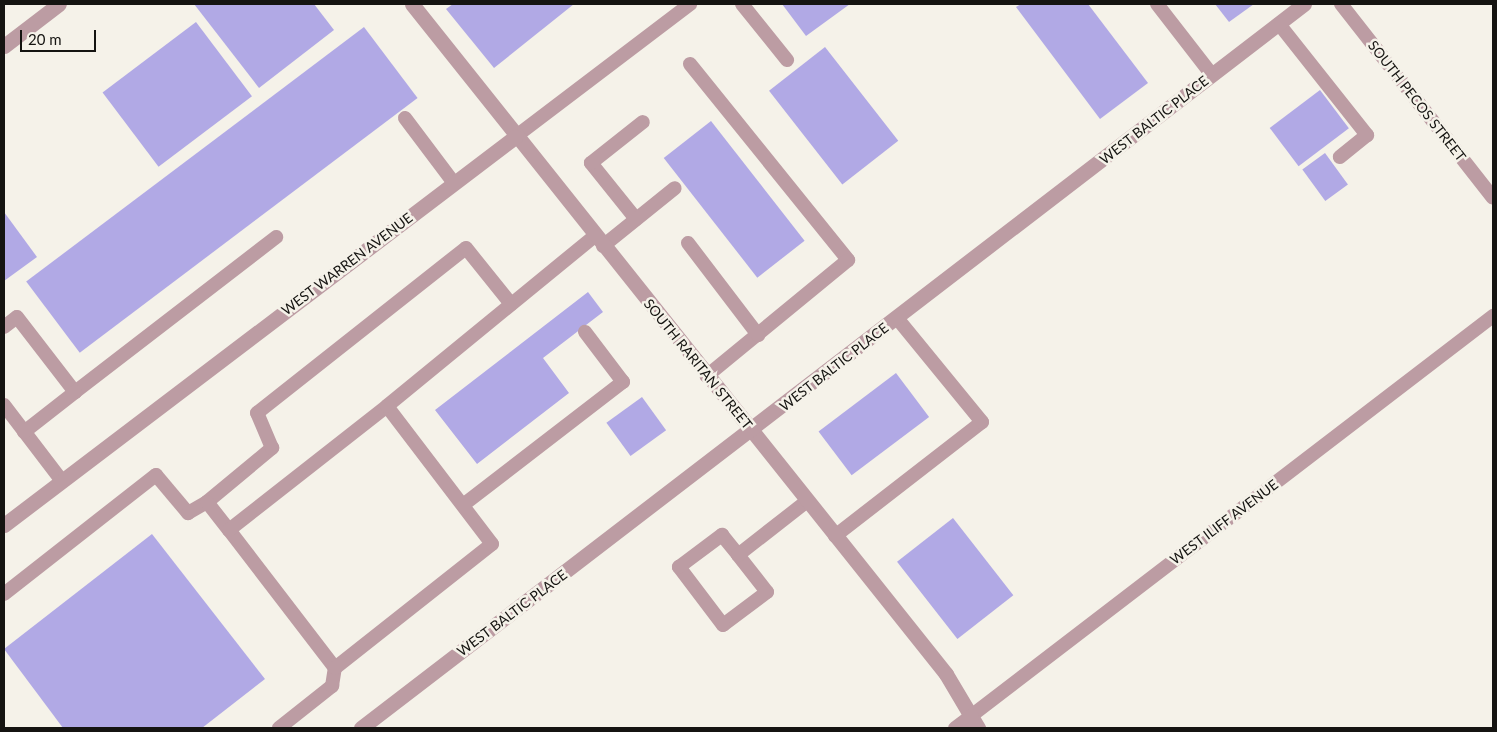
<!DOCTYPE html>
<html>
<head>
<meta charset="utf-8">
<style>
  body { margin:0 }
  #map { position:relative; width:1497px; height:732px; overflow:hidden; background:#f5f2e9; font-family:Lato,sans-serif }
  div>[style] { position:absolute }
  .building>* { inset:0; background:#b1a9e5; transform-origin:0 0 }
  .lane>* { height:14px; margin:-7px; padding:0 7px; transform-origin:7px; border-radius:7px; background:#bc9ca3 }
  .street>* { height:15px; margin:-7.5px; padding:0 7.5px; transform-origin:7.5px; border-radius:7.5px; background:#bc9ca3 }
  span { translate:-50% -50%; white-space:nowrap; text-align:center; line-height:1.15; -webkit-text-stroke:5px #f5f2e9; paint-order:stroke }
  .street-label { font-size:14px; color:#151411 }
  .frame { position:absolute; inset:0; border:5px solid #151411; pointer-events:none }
  .scale { position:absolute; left:20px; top:30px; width:76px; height:22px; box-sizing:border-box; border:2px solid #151411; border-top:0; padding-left:6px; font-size:15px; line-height:18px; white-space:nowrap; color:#151411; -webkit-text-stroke:4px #f5f2e9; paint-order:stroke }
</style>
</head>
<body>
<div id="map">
  <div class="building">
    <div style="clip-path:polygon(194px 4px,314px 4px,334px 30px,259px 88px)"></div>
    <div style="clip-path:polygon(453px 4px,574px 4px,494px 68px,446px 9px)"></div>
    <div style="clip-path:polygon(782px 4px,850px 4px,806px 36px)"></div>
    <div style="clip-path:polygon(1021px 4px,1088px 4px,1148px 83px,1100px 119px,1016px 7px)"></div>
    <div style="clip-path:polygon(1215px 4px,1254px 4px,1229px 22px)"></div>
    <div style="left:196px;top:22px;width:93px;height:117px;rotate:53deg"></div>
    <div style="left:364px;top:27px;width:89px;height:423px;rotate:53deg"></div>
    <div style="left:825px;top:47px;width:119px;height:71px;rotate:52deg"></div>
    <div style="left:1320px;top:90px;width:48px;height:63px;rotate:53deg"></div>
    <div style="left:711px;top:121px;width:152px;height:60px;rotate:52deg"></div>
    <div style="left:1325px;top:153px;width:39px;height:28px;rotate:54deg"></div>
    <div style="clip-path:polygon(4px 212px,37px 257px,4px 281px)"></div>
    <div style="clip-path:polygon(588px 292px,603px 312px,543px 358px,569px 393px,477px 464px,435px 410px)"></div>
    <div style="left:896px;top:373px;width:55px;height:97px;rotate:53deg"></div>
    <div style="left:642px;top:397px;width:41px;height:44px;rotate:54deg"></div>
    <div style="left:953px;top:518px;width:98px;height:71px;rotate:52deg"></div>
    <div style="clip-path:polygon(152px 534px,265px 679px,202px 728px,63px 728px,4px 649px)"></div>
  </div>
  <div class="lane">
    <div style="left:742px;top:4px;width:72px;rotate:51.2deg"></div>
    <div style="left:1157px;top:4px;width:90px;rotate:52.2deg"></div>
    <div style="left:1341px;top:4px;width:246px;rotate:51.9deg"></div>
    <div style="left:1279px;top:24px;width:142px;rotate:51.6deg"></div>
    <div style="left:1367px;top:135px;width:35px;rotate:141deg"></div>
    <div style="left:690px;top:64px;width:252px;rotate:51.1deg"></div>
    <div style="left:848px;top:260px;width:183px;rotate:140.6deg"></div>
    <div style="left:405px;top:118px;width:81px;rotate:53deg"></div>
    <div style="left:515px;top:137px;width:220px;rotate:-37.2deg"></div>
    <div style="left:636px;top:219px;width:72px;rotate:-128.8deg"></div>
    <div style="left:591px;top:163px;width:66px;rotate:-38.3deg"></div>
    <div style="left:688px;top:243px;width:116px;rotate:52.7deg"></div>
    <div style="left:603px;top:246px;width:92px;rotate:-38.9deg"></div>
    <div style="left:4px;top:327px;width:16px;rotate:-38deg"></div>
    <div style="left:17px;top:317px;width:95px;rotate:52.3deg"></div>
    <div style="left:75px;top:392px;width:254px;rotate:-37.6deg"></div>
    <div style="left:4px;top:405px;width:96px;rotate:52.7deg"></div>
    <div style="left:24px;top:432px;width:65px;rotate:-38.1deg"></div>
    <div style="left:207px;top:502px;width:85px;rotate:-39.7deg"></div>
    <div style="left:272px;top:448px;width:38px;rotate:-113deg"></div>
    <div style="left:257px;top:413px;width:266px;rotate:-38.3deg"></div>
    <div style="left:466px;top:248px;width:72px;rotate:51.2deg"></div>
    <div style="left:463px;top:505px;width:202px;rotate:-37.6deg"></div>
    <div style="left:623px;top:382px;width:63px;rotate:-127.2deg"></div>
    <div style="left:835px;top:536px;width:186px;rotate:-37.8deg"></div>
    <div style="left:982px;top:422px;width:134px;rotate:-129.3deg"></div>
    <div style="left:738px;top:555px;width:47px;rotate:51.9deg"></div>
    <div style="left:767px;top:592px;width:55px;rotate:143.1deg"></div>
    <div style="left:723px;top:625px;width:73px;rotate:-127.2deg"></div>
    <div style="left:679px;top:567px;width:54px;rotate:-36.7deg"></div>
    <div style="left:722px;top:535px;width:26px;rotate:51deg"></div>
    <div style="left:738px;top:555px;width:88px;rotate:-38deg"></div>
    <div style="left:4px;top:594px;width:193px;rotate:-38.1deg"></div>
    <div style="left:156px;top:475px;width:50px;rotate:49.9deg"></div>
    <div style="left:188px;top:513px;width:22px;rotate:-30deg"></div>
    <div style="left:207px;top:502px;width:36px;rotate:52deg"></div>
    <div style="left:335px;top:668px;width:174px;rotate:-127.5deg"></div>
    <div style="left:229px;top:530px;width:201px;rotate:-38.1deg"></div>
    <div style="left:971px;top:716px;width:658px;rotate:-37.46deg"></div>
    <div style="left:279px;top:728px;width:68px;rotate:-38.4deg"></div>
    <div style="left:332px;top:686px;width:18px;rotate:-81deg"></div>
    <div style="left:335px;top:668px;width:200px;rotate:-38.3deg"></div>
    <div style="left:492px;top:544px;width:173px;rotate:-127.3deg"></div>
    <div style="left:387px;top:406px;width:269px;rotate:-39.3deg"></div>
  </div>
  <div class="street">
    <div style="left:412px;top:4px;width:857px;rotate:51.44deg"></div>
    <div style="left:946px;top:674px;width:63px;rotate:59.3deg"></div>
    <div style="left:4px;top:46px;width:69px;rotate:-37.4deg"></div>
    <div style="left:4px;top:525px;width:642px;rotate:-37.21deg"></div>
    <div style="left:361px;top:728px;width:1189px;rotate:-37.52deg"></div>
    <div style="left:955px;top:728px;width:20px;rotate:-37deg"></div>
  </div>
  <div class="street-label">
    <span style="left:1417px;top:101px;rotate:52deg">SOUTH PECOS STREET</span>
    <span style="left:1154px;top:120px;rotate:-38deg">WEST BALTIC PLACE</span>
    <span style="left:347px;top:264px;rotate:-37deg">WEST WARREN AVENUE</span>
    <span style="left:698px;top:364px;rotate:51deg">SOUTH RARITAN STREET</span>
    <span style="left:834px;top:367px;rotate:-38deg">WEST BALTIC PLACE</span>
    <span style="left:1224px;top:522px;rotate:-37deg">WEST ILIFF AVENUE</span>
    <span style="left:512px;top:613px;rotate:-37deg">WEST BALTIC PLACE</span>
  </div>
  <div class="frame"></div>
  <div class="scale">20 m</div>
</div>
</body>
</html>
